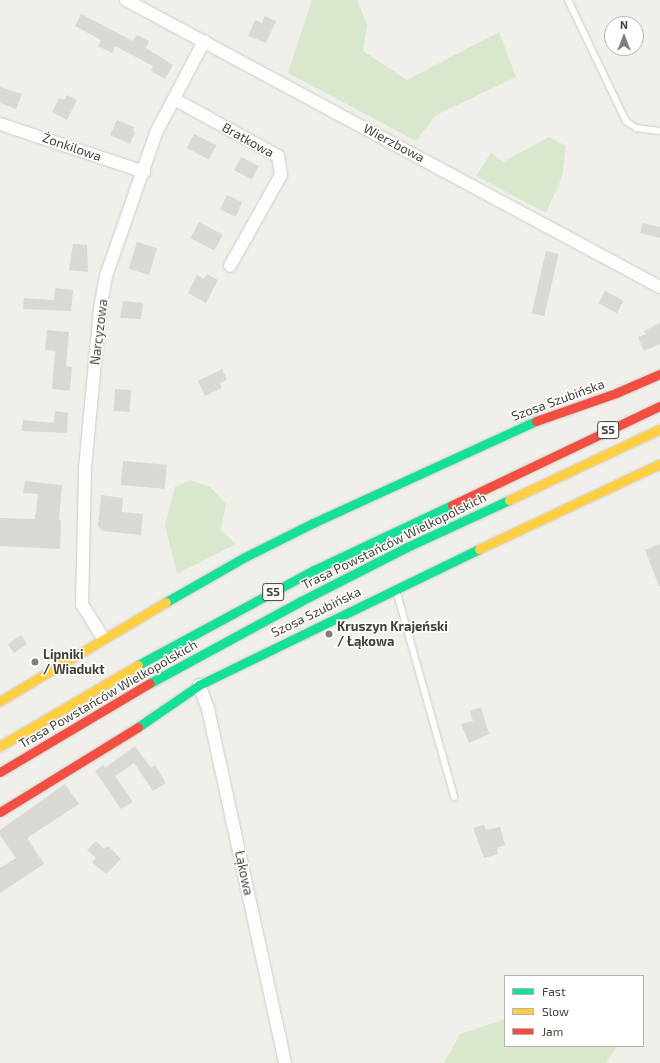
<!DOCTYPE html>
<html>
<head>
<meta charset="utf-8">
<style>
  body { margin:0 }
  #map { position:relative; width:660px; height:1063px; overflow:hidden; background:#f0efea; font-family:"Exo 2",sans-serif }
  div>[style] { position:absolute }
  .green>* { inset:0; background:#d9e8cd }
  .building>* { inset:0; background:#d9d8d3; transform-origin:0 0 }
  .roads { filter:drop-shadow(0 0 1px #cecdc8) drop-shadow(0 0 1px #cecdc8) }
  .lane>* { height:6px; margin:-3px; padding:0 3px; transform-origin:3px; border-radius:3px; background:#fdfdfc }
  .street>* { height:12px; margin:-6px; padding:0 6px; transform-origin:6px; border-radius:6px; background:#fdfdfc }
  .fast>* { height:9px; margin:-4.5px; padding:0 4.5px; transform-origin:4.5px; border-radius:4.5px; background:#16e098 }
  .slow>* { height:9px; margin:-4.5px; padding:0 4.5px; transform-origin:4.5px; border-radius:4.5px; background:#ffcf43 }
  .jam>* { height:9px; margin:-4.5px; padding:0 4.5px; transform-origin:4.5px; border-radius:4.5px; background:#f24e42 }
  .dots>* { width:11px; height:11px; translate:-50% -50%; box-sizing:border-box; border:2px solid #fff; border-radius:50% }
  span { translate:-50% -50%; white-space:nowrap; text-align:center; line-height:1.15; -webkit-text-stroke:3px #fff; paint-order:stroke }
  .shield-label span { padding:1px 3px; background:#fff; border:1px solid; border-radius:3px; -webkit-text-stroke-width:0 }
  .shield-label { font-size:12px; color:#454237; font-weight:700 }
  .street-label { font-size:13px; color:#454237 }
  .poi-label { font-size:13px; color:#454237; font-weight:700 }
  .left { translate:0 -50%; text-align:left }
  .legend { position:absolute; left:504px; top:975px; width:140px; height:72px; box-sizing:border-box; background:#fff; border:1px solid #b5b3af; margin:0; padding:5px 7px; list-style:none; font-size:12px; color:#454237 }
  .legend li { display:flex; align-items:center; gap:8px; height:20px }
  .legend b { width:20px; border:1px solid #b5b3af }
  .north { position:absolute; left:604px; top:16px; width:40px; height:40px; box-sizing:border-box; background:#fff; border:1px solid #b5b3af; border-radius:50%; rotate:0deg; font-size:11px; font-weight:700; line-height:16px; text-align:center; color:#454237 }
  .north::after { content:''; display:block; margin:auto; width:14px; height:18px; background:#817f76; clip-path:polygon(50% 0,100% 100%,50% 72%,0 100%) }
</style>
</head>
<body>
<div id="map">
  <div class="green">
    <div style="clip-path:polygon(312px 0,357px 0,367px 25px,363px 51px,407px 80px,499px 32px,516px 77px,436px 115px,416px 141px,288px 73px)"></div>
    <div style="clip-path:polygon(549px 137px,566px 146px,562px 177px,546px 213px,476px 176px,491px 153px,503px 162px)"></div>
    <div style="clip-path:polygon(191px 480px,210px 487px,226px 504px,221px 530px,236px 544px,177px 574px,165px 525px,175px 487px)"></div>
    <div style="clip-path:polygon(505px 1019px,505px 1046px,617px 1046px,606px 1063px,444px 1063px,460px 1034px)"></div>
  </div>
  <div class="building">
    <div style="clip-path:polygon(81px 14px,133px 41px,137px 35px,149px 41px,146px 48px,173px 65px,165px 79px,151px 71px,153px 66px,115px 46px,112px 53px,98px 46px,101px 40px,75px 26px)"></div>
    <div style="clip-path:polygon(265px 16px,276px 21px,266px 43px,248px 36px,255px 20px,262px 23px)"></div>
    <div style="clip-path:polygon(0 87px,22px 94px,16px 109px,0 103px)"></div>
    <div style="clip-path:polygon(67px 95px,77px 100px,67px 120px,52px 112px,59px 98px,64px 100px)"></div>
    <div style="clip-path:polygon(117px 120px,134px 127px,133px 131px,135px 132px,130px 144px,110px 135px)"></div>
    <div style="left:194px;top:134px;width:25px;height:16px;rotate:27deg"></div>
    <div style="left:241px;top:157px;width:20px;height:15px;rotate:27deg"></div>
    <div style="left:227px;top:195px;width:17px;height:16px;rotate:25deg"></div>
    <div style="left:199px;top:222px;width:27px;height:18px;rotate:28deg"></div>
    <div style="clip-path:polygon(643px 223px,660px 227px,660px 238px,640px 233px)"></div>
    <div style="left:137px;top:242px;width:21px;height:28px;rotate:17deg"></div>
    <div style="clip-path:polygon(73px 244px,87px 245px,88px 272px,69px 270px)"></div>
    <div style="left:546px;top:251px;width:13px;height:64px;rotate:13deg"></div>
    <div style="clip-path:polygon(207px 274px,218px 280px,206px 303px,188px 293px,197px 275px,204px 279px)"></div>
    <div style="clip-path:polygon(55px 288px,73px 290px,71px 311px,23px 309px,24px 298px,51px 300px,54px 299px)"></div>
    <div style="left:605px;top:291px;width:21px;height:14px;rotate:28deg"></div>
    <div style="clip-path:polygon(123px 301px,143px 303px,141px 319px,120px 318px)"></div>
    <div style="clip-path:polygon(660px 323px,660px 344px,644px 351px,638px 337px,646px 334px,644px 331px)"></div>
    <div style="clip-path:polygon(47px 330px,69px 332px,66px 366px,72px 367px,70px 391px,52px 389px,55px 351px,45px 350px)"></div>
    <div style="clip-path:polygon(222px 369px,227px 380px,220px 383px,222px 388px,205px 396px,198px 381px)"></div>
    <div style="left:115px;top:389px;width:16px;height:22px;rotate:4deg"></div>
    <div style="clip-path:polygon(55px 411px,68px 413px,67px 433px,22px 431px,23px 420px,54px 423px)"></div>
    <div style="left:123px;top:461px;width:44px;height:24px;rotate:5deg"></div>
    <div style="clip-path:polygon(25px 481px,62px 485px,59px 520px,61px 520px,60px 549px,0 546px,0 518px,35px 519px,38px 494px,23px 493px)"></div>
    <div style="clip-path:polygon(101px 495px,123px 498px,122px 512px,143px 514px,141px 535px,103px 531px,98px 526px)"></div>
    <div style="clip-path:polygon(660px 544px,660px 586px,659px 586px,645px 550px)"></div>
    <div style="left:21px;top:635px;width:11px;height:16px;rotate:56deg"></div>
    <div style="clip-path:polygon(481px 707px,489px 734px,469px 743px,461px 724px,473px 721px,470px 711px)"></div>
    <div style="clip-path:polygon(135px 746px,151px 768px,155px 765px,166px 783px,153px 791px,134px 763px,115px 776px,133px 802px,121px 809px,95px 771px,103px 765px,105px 768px)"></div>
    <div style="clip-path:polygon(65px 784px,79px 804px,27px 838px,44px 864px,0 893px,0 868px,16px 858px,0 835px,0 830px)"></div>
    <div style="clip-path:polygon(484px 825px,486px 830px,500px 827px,505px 845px,497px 848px,498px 854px,484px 858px,473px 828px)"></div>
    <div style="clip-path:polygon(96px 841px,104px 849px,108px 846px,121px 859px,106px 874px,92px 862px,96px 858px,87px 850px)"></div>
  </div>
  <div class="roads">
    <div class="lane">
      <div style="left:568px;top:0;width:134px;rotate:64.4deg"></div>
      <div style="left:626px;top:121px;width:12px;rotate:35deg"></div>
      <div style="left:636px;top:128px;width:24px;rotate:7deg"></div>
      <div style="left:396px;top:590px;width:215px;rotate:74.3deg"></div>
    </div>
    <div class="street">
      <div style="left:126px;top:0;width:606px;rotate:28.26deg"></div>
      <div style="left:174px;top:99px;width:119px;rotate:28.7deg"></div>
      <div style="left:278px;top:156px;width:19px;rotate:81deg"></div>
      <div style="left:281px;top:175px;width:104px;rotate:119.3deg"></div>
      <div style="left:0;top:124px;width:152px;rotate:18.4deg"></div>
      <div style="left:103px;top:638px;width:40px;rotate:-122deg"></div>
      <div style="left:82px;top:604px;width:136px;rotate:-88.7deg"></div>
      <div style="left:85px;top:468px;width:161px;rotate:-84.6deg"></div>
      <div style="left:100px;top:308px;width:36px;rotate:-79deg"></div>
      <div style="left:107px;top:273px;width:148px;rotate:-70.7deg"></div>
      <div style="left:156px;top:133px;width:104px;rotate:-62.4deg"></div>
      <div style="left:199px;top:685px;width:26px;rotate:69deg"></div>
      <div style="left:208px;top:709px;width:362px;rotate:77.7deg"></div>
    </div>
    <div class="fast">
      <div style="left:166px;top:602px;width:91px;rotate:-29.7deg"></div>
      <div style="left:245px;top:557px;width:76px;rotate:-26.6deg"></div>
      <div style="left:313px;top:523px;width:245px;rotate:-24.6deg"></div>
      <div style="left:138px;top:665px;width:200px;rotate:-28.4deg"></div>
      <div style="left:314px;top:570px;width:153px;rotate:-25.2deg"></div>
      <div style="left:150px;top:683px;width:172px;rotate:-28.5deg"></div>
      <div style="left:301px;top:601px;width:119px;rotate:-27deg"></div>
      <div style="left:407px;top:547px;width:112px;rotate:-24.7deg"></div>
      <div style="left:138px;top:727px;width:74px;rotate:-34.5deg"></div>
      <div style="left:199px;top:685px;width:311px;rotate:-25.9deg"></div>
    </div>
    <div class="slow">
      <div style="left:509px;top:500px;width:167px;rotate:-25.2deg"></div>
      <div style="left:479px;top:549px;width:200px;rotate:-25.2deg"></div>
      <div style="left:0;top:701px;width:193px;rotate:-30.8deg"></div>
      <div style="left:0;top:746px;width:160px;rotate:-30.4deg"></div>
    </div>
    <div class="jam">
      <div style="left:536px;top:421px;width:85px;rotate:-19.3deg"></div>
      <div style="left:616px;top:393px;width:48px;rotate:-23.4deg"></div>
      <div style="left:452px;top:505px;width:230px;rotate:-25.5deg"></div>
      <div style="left:0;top:772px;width:174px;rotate:-30.7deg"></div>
      <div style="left:0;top:812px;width:162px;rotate:-31.6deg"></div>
    </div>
  </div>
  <div class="dots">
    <div style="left:329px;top:634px;background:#817f76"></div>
    <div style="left:35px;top:662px;background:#817f76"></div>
  </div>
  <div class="shield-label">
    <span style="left:608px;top:430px">S5</span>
    <span style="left:273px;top:592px">S5</span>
  </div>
  <div class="street-label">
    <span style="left:248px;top:140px;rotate:29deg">Bratkowa</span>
    <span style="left:394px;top:143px;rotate:28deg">Wierzbowa</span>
    <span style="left:72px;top:147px;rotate:19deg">Żonkilowa</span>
    <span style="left:99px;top:332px;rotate:-83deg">Narcyzowa</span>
    <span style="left:558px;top:400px;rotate:-20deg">Szosa Szubińska</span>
    <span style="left:394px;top:541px;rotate:-26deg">Trasa Powstańców Wielkopolskich</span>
    <span style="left:316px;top:612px;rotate:-26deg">Szosa Szubińska</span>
    <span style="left:108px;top:694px;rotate:-30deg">Trasa Powstańców Wielkopolskich</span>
    <span style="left:244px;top:873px;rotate:78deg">Łąkowa</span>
  </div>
  <div class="poi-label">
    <span class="left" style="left:337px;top:634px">Kruszyn Krajeński<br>/ Łąkowa</span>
    <span class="left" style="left:43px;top:662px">Lipniki<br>/ Wiadukt</span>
  </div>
  <ul class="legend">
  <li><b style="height:5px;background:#16e098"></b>Fast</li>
  <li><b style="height:5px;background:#ffcf43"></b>Slow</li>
  <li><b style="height:5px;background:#f24e42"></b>Jam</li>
  </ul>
  <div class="north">N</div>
</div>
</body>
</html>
